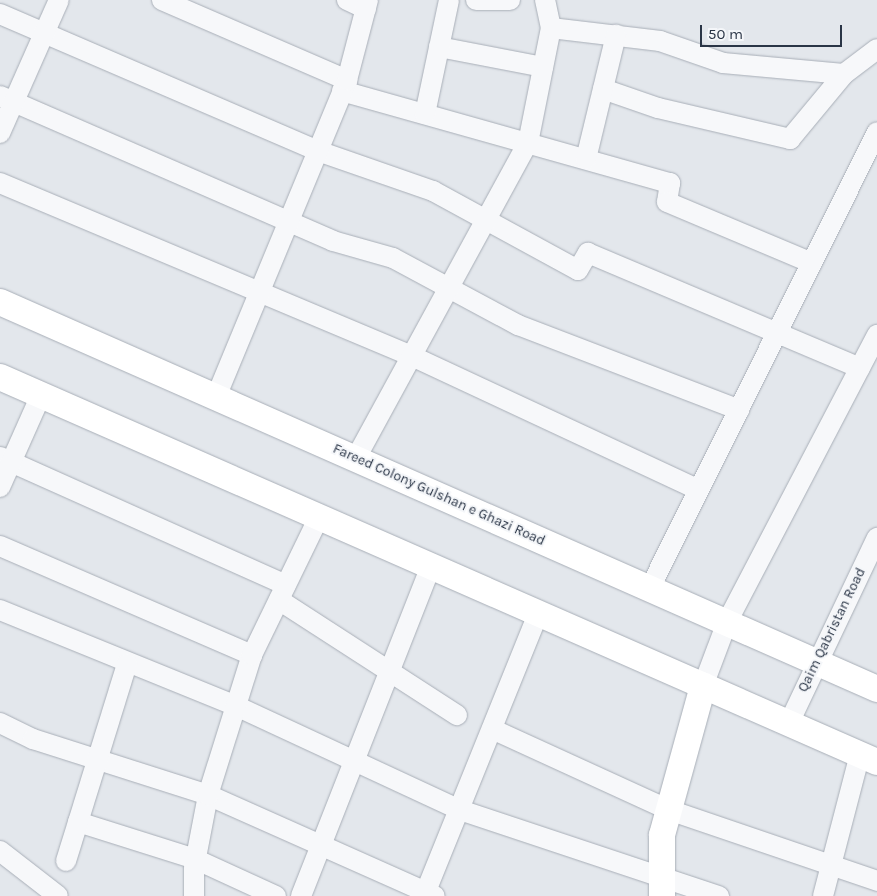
<!DOCTYPE html>
<html>
<head>
<meta charset="utf-8">
<style>
  body { margin:0 }
  #map { position:relative; width:877px; height:896px; overflow:hidden; background:#e3e7ec; font-family:Karla,sans-serif }
  div>[style] { position:absolute }
  .roads { filter:drop-shadow(0 0 1px #a8aeb7) drop-shadow(0 0 1px #a8aeb7) }
  .minor>* { height:20px; margin:-10px; padding:0 10px; transform-origin:10px; border-radius:10px; background:#f7f8fa }
  .major>* { height:26px; margin:-13px; padding:0 13px; transform-origin:13px; border-radius:13px; background:#fff }
  span { translate:-50% -50%; white-space:nowrap; text-align:center; line-height:1.15; -webkit-text-stroke:4px #f4f6f9; paint-order:stroke }
  .street-label { font-size:14px; color:#2a3546 }
  .scale { position:absolute; left:700px; top:25px; width:142px; height:22px; box-sizing:border-box; border:2px solid #2a3546; border-top:0; padding-left:6px; font-size:15px; line-height:18px; white-space:nowrap; color:#2a3546; -webkit-text-stroke:4px #f4f6f9; paint-order:stroke }
</style>
</head>
<body>
<div id="map">
  <div class="roads">
    <div class="minor">
      <div style="left:162px;top:0;width:202px;rotate:23.4deg"></div>
      <div style="left:347px;top:0;width:21px;rotate:25deg"></div>
      <div style="left:476px;top:0;width:34px"></div>
      <div style="left:0;top:14px;width:346px;rotate:23.3deg"></div>
      <div style="left:318px;top:151px;width:122px;rotate:19.2deg"></div>
      <div style="left:433px;top:191px;width:165px;rotate:28.6deg"></div>
      <div style="left:578px;top:270px;width:20px;rotate:-60deg"></div>
      <div style="left:588px;top:253px;width:295px;rotate:22.9deg"></div>
      <div style="left:551px;top:28px;width:110px;rotate:6.8deg"></div>
      <div style="left:660px;top:41px;width:67px;rotate:19.2deg"></div>
      <div style="left:723px;top:63px;width:121px;rotate:5.2deg"></div>
      <div style="left:439px;top:47px;width:106px;rotate:10.9deg"></div>
      <div style="left:603px;top:89px;width:58px;rotate:19.1deg"></div>
      <div style="left:658px;top:108px;width:136px;rotate:13.2deg"></div>
      <div style="left:790px;top:139px;width:85px;rotate:-50.3deg"></div>
      <div style="left:844px;top:74px;width:41px;rotate:-37.1deg"></div>
      <div style="left:342px;top:91px;width:341px;rotate:15.7deg"></div>
      <div style="left:670px;top:183px;width:19px;rotate:99deg"></div>
      <div style="left:667px;top:202px;width:157px;rotate:22.8deg"></div>
      <div style="left:0;top:96px;width:363px;rotate:23.5deg"></div>
      <div style="left:333px;top:241px;width:62px;rotate:15.8deg"></div>
      <div style="left:393px;top:258px;width:142px;rotate:28.2deg"></div>
      <div style="left:518px;top:325px;width:237px;rotate:21deg"></div>
      <div style="left:425px;top:114px;width:116px;rotate:-78.1deg"></div>
      <div style="left:0;top:133px;width:145px;rotate:-66.1deg"></div>
      <div style="left:586px;top:159px;width:128px;rotate:-76.4deg"></div>
      <div style="left:0;top:183px;width:451px;rotate:22.8deg"></div>
      <div style="left:416px;top:358px;width:312px;rotate:25deg"></div>
      <div style="left:216px;top:397px;width:343px;rotate:-67.5deg"></div>
      <div style="left:347px;top:80px;width:83px;rotate:-75.3deg"></div>
      <div style="left:0;top:457px;width:313px;rotate:24.1deg"></div>
      <div style="left:356px;top:458px;width:359px;rotate:-61.4deg"></div>
      <div style="left:528px;top:143px;width:117px;rotate:-78.7deg"></div>
      <div style="left:551px;top:28px;width:29px;rotate:-102deg"></div>
      <div style="left:0;top:487px;width:101px;rotate:-66deg"></div>
      <div style="left:0;top:546px;width:275px;rotate:23.4deg"></div>
      <div style="left:650px;top:588px;width:509px;rotate:-63.54deg"></div>
      <div style="left:279px;top:600px;width:212px;rotate:32.9deg"></div>
      <div style="left:0;top:610px;width:255px;rotate:22.1deg"></div>
      <div style="left:236px;top:706px;width:247px;rotate:24.9deg"></div>
      <div style="left:460px;top:810px;width:273px;rotate:18.4deg"></div>
      <div style="left:703px;top:686px;width:68px;rotate:-69.4deg"></div>
      <div style="left:727px;top:622px;width:324px;rotate:-62.4deg"></div>
      <div style="left:0;top:723px;width:37px;rotate:26deg"></div>
      <div style="left:33px;top:739px;width:184px;rotate:17.7deg"></div>
      <div style="left:208px;top:795px;width:248px;rotate:24deg"></div>
      <div style="left:789px;top:723px;width:205px;rotate:-64.6deg"></div>
      <div style="left:492px;top:729px;width:195px;rotate:24.6deg"></div>
      <div style="left:669px;top:810px;width:220px;rotate:18.8deg"></div>
      <div style="left:78px;top:822px;width:123px;rotate:17.5deg"></div>
      <div style="left:195px;top:859px;width:89px;rotate:24.6deg"></div>
      <div style="left:0;top:851px;width:73px;rotate:37.8deg"></div>
      <div style="left:66px;top:861px;width:206px;rotate:-72.8deg"></div>
      <div style="left:194px;top:896px;width:28px;rotate:-90deg"></div>
      <div style="left:194px;top:868px;width:74px;rotate:-79.1deg"></div>
      <div style="left:208px;top:795px;width:147px;rotate:-72.6deg"></div>
      <div style="left:252px;top:655px;width:153px;rotate:-64.1deg"></div>
      <div style="left:301px;top:896px;width:355px;rotate:-68.5deg"></div>
      <div style="left:424px;top:896px;width:304px;rotate:-68deg"></div>
      <div style="left:823px;top:896px;width:147px;rotate:-75.4deg"></div>
    </div>
    <div class="major">
      <div style="left:0;top:302px;width:959px;rotate:23.81deg"></div>
      <div style="left:0;top:377px;width:958px;rotate:23.7deg"></div>
      <div style="left:662px;top:896px;width:61px;rotate:-90deg"></div>
      <div style="left:662px;top:835px;width:155px;rotate:-74.6deg"></div>
    </div>
  </div>
  <div class="street-label">
    <span style="left:439px;top:495px;rotate:24deg">Fareed Colony Gulshan e Ghazi Road</span>
    <span style="left:832px;top:630px;rotate:-64deg">Qaim Qabristan Road</span>
  </div>
  <div class="scale">50 m</div>
</div>
</body>
</html>
